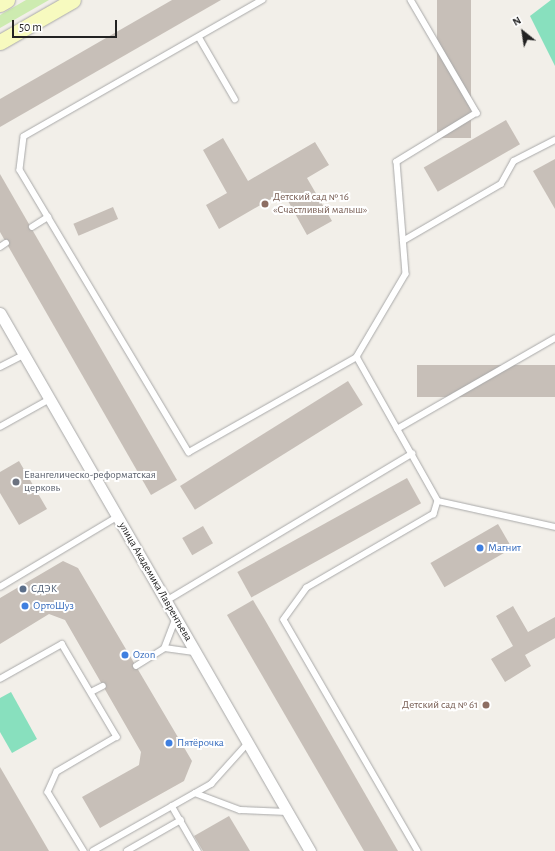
<!DOCTYPE html>
<html>
<head>
<meta charset="utf-8">
<style>
  body { margin:0 }
  #map { position:relative; width:555px; height:851px; overflow:hidden; background:#f2efe9; font-family:"Alegreya Sans",sans-serif }
  div>[style] { position:absolute }
  .grass>* { inset:0; background:#cdebb0 }
  .pitch>* { inset:0; background:#88e0be }
  .building>* { inset:0; background:#c7bfb8; transform-origin:0 0 }
  .roads { filter:drop-shadow(0 0 1px #a9a9a9) drop-shadow(0 0 1px #a9a9a9) }
  .lane>* { height:5.5px; margin:-2.75px; padding:0 2.75px; transform-origin:2.75px; border-radius:2.75px; background:#fff }
  .street>* { height:11px; margin:-5.5px; padding:0 5.5px; transform-origin:5.5px; border-radius:5.5px; background:#fff }
  .secondary>* { height:15px; margin:-7.5px; padding:0 7.5px; transform-origin:7.5px; border-radius:7.5px; background:#f7fabf }
  .dots>* { width:11px; height:11px; translate:-50% -50%; box-sizing:border-box; border:2px solid #fff; border-radius:50% }
  span { translate:-50% -50%; white-space:nowrap; text-align:center; line-height:1.15; -webkit-text-stroke:4px #fff; paint-order:stroke }
  .education-label { font-size:11px; color:#785e54 }
  .left { translate:0 -50%; text-align:left }
  .right { translate:-100% -50%; text-align:right }
  .worship-label { font-size:11px; color:#5b616d }
  .shop-label { font-size:11px; color:#366cbe }
  .street-label { font-size:11px; color:#222 }
  .service-label { font-size:11px; color:#4e5e75 }
  .north { position:absolute; left:503px; top:12px; width:40px; height:40px; -webkit-text-stroke:3px #fff; paint-order:stroke; rotate:330deg; font-size:11px; font-weight:700; line-height:16px; text-align:center; color:#222 }
  .north::after { content:''; display:block; margin:auto; width:14px; height:18px; background:#222; clip-path:polygon(50% 0,100% 100%,50% 72%,0 100%) }
  .scale { position:absolute; left:12px; top:20px; width:105px; height:18px; box-sizing:border-box; border:2px solid #222; border-top:0; padding-left:5px; font-size:12px; line-height:14px; white-space:nowrap; color:#222; -webkit-text-stroke:3px #fff; paint-order:stroke }
</style>
</head>
<body>
<div id="map">
  <div class="grass">
    <div style="clip-path:polygon(26px 0,49px 0,0 28px,0 15px)"></div>
  </div>
  <div class="pitch">
    <div style="clip-path:polygon(551px 0,555px 0,555px 66px,530px 16px)"></div>
    <div style="clip-path:polygon(11px 692px,37px 739px,12px 753px,0 732px,0 698px)"></div>
  </div>
  <div class="building">
    <div style="clip-path:polygon(172px 0,221px 0,0 127px,0 99px)"></div>
    <div style="left:437px;top:0;width:34px;height:138px"></div>
    <div style="left:506px;top:120px;width:28px;height:95px;rotate:60deg"></div>
    <div style="clip-path:polygon(223px 138px,248px 181px,315px 142px,329px 165px,307px 178px,332px 221px,307px 235px,283px 192px,219px 229px,206px 205px,227px 193px,203px 150px)"></div>
    <div style="clip-path:polygon(555px 159px,555px 209px,533px 171px)"></div>
    <div style="clip-path:polygon(0 174px,177px 480px,151px 495px,0 232px)"></div>
    <div style="left:113px;top:207px;width:13px;height:43px;rotate:67deg"></div>
    <div style="left:555px;top:365px;width:32px;height:138px;rotate:90deg"></div>
    <div style="left:348px;top:381px;width:28px;height:198px;rotate:58deg"></div>
    <div style="clip-path:polygon(19px 461px,47px 509px,19px 525px,0 493px,0 472px)"></div>
    <div style="left:407px;top:478px;width:29px;height:194px;rotate:61deg"></div>
    <div style="left:498px;top:524px;width:28px;height:78px;rotate:60deg"></div>
    <div style="left:203px;top:526px;width:20px;height:24px;rotate:60deg"></div>
    <div style="clip-path:polygon(63px 561px,78px 568px,192px 761px,184px 781px,100px 828px,82px 797px,139px 765px,141px 752px,65px 620px,49px 614px,0 644px,0 598px)"></div>
    <div style="clip-path:polygon(253px 600px,265px 620px,398px 851px,364px 851px,227px 615px)"></div>
    <div style="clip-path:polygon(513px 606px,528px 632px,555px 617px,555px 638px,525px 655px,531px 666px,505px 682px,491px 659px,513px 646px,496px 616px)"></div>
    <div style="clip-path:polygon(0 767px,49px 851px,0 851px)"></div>
    <div style="clip-path:polygon(229px 816px,250px 851px,203px 851px,194px 836px)"></div>
  </div>
  <div class="roads">
    <div class="lane">
      <div style="left:263px;top:0;width:275px;rotate:150.2deg"></div>
      <div style="left:24px;top:137px;width:33px;rotate:97deg"></div>
      <div style="left:20px;top:170px;width:329px;rotate:59.1deg"></div>
      <div style="left:189px;top:452px;width:193px;rotate:-29.5deg"></div>
      <div style="left:411px;top:0;width:131px;rotate:59.7deg"></div>
      <div style="left:477px;top:113px;width:94px;rotate:148.5deg"></div>
      <div style="left:397px;top:162px;width:112px;rotate:85.4deg"></div>
      <div style="left:406px;top:274px;width:96px;rotate:120.6deg"></div>
      <div style="left:357px;top:357px;width:165px;rotate:60.6deg"></div>
      <div style="left:438px;top:501px;width:14px;rotate:107deg"></div>
      <div style="left:434px;top:514px;width:147px;rotate:149.8deg"></div>
      <div style="left:307px;top:588px;width:39px;rotate:126deg"></div>
      <div style="left:284px;top:620px;width:267px;rotate:59.9deg"></div>
      <div style="left:199px;top:37px;width:72px;rotate:59.9deg"></div>
      <div style="left:32px;top:227px;width:19px;rotate:-32deg"></div>
      <div style="left:403px;top:241px;width:113px;rotate:-30.2deg"></div>
      <div style="left:501px;top:184px;width:26px;rotate:-61deg"></div>
      <div style="left:514px;top:161px;width:46px;rotate:-27.1deg"></div>
      <div style="left:0;top:247px;width:7px;rotate:-34deg"></div>
      <div style="left:0;top:367px;width:27px;rotate:-27deg"></div>
      <div style="left:0;top:427px;width:57px;rotate:-29.2deg"></div>
      <div style="left:397px;top:429px;width:182px;rotate:-29.9deg"></div>
      <div style="left:438px;top:501px;width:120px;rotate:12.5deg"></div>
      <div style="left:0;top:587px;width:136px;rotate:-30.9deg"></div>
      <div style="left:166px;top:601px;width:287px;rotate:-30.9deg"></div>
      <div style="left:176px;top:619px;width:31px;rotate:111deg"></div>
      <div style="left:165px;top:648px;width:29px;rotate:8deg"></div>
      <div style="left:136px;top:666px;width:34px;rotate:-32deg"></div>
      <div style="left:0;top:679px;width:71px;rotate:-29.4deg"></div>
      <div style="left:62px;top:644px;width:108px;rotate:59.4deg"></div>
      <div style="left:117px;top:737px;width:69px;rotate:149.7deg"></div>
      <div style="left:57px;top:772px;width:22px;rotate:114deg"></div>
      <div style="left:48px;top:792px;width:69px;rotate:58.6deg"></div>
      <div style="left:91px;top:692px;width:13px;rotate:-27deg"></div>
      <div style="left:195px;top:793px;width:48px;rotate:20.7deg"></div>
      <div style="left:240px;top:810px;width:47px;rotate:2.4deg"></div>
      <div style="left:172px;top:806px;width:52px;rotate:60deg"></div>
      <div style="left:93px;top:851px;width:136px;rotate:-29.6deg"></div>
      <div style="left:211px;top:784px;width:55px;rotate:-47.9deg"></div>
      <div style="left:127px;top:851px;width:62px;rotate:-29.9deg"></div>
    </div>
    <div class="street">
      <div style="left:0;top:313px;width:621px;rotate:60.05deg"></div>
    </div>
    <div class="secondary">
      <div style="left:0;top:4px;width:8px;rotate:-30deg"></div>
      <div style="left:0;top:42px;width:84px;rotate:-29.9deg"></div>
    </div>
  </div>
  <div class="dots">
    <div style="left:265px;top:204px;background:#8d6e63"></div>
    <div style="left:16px;top:482px;background:#6b7280"></div>
    <div style="left:480px;top:548px;background:#3f7fe0"></div>
    <div style="left:23px;top:589px;background:#5c6f8a"></div>
    <div style="left:25px;top:606px;background:#3f7fe0"></div>
    <div style="left:125px;top:655px;background:#3f7fe0"></div>
    <div style="left:486px;top:705px;background:#8d6e63"></div>
    <div style="left:169px;top:743px;background:#3f7fe0"></div>
  </div>
  <div class="education-label">
    <span class="left" style="left:273px;top:204px">Детский сад № 16<br>«Счастливый малыш»</span>
    <span class="right" style="left:478px;top:705px">Детский сад № 61</span>
  </div>
  <div class="worship-label">
    <span class="left" style="left:24px;top:482px">Евангелическо-реформатская<br>церковь</span>
  </div>
  <div class="shop-label">
    <span class="left" style="left:488px;top:548px">Магнит</span>
    <span class="left" style="left:33px;top:606px">ОртоШуз</span>
    <span class="left" style="left:133px;top:655px">Ozon</span>
    <span class="left" style="left:177px;top:743px">Пятёрочка</span>
  </div>
  <div class="street-label">
    <span style="left:155px;top:582px;rotate:60deg">улица Академика Лаврентьева</span>
  </div>
  <div class="service-label">
    <span class="left" style="left:31px;top:589px">СДЭК</span>
  </div>
  <div class="north">N</div>
  <div class="scale">50 m</div>
</div>
</body>
</html>
